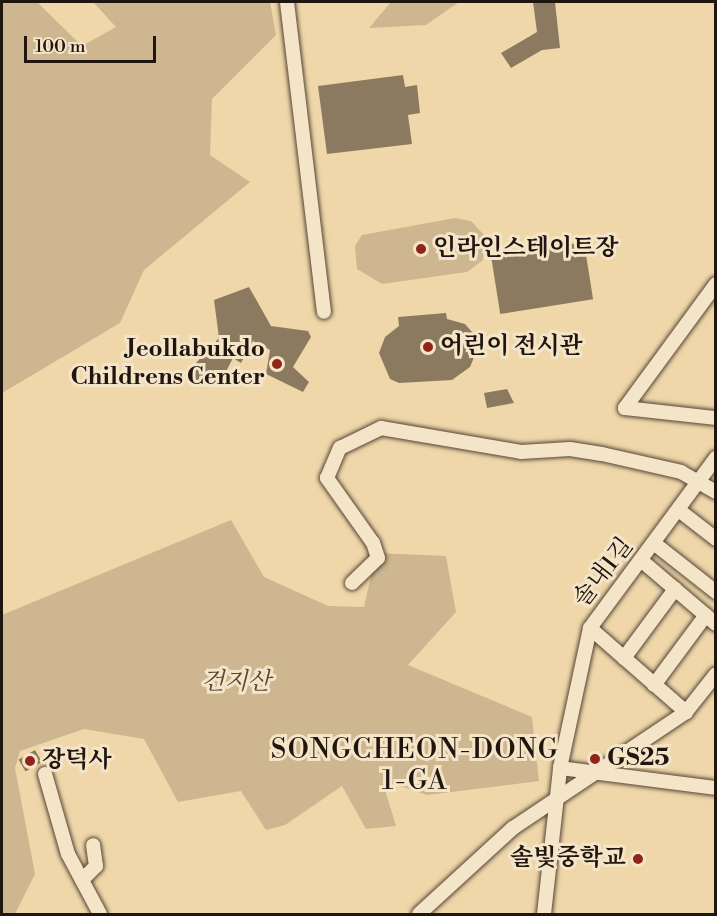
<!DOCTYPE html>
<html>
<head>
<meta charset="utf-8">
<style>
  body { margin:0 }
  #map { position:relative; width:717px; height:916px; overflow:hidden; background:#f0d7aa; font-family:"Libre Bodoni","Noto Serif KR",serif }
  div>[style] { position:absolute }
  .green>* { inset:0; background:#cdb690 }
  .building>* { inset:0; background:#8c7a60; transform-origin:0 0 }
  .roads { filter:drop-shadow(0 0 2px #544636) drop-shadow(0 0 2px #544636) }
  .minor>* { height:14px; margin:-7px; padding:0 7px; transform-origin:7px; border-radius:7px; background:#f5e5c8 }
  .dots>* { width:16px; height:16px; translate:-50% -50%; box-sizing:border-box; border:3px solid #f5e5c8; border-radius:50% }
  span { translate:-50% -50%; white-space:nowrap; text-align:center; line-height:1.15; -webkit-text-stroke:6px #f5e5c8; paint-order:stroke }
  .poi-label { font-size:24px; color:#20160f; font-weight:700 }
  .left { translate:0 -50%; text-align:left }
  .right { translate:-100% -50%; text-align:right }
  .street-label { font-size:24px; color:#20160f }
  .park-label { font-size:24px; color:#544636; font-style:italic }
  .quarter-label { font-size:27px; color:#20160f; letter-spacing:1.5px }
  .frame { position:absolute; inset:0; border:3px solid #20160f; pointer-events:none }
  .scale { position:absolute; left:24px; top:36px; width:132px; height:27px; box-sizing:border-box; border:3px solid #20160f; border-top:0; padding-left:8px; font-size:18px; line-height:21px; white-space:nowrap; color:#20160f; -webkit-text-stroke:4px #f5e5c8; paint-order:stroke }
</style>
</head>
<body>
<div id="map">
  <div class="green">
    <div style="clip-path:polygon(2px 2px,37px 2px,82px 46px,116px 27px,93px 2px,270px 2px,276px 35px,212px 99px,210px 155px,250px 182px,144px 270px,120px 323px,2px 393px)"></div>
    <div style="clip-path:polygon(391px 2px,459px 2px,426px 25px,369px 28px)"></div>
    <div style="clip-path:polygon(455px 218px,471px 221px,485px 236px,483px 260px,467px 272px,382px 284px,357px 269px,355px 246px,362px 235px)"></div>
    <div style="clip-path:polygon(231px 520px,264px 577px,328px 606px,364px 607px,376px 553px,446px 556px,456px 612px,408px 665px,532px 717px,539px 781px,427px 795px,382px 780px,396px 826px,366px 829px,342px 786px,285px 825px,266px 830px,241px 791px,178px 802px,144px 739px,84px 729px,20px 751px,15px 768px,35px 874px,15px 914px,2px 914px,2px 615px)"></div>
  </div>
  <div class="building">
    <div style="clip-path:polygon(533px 2px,555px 2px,560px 48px,542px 50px,511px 68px,501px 53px,537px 32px)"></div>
    <div style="clip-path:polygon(403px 75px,405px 87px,417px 85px,420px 113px,408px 115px,412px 144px,327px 154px,318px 86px)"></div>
    <div style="left:584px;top:242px;width:58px;height:94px;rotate:81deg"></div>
    <div style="clip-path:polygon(249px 287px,271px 326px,308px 331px,311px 337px,293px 367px,309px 382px,303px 392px,266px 374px,270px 350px,253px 341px,241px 363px,233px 358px,218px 387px,184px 376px,219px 338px,214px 300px)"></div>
    <div style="clip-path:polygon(446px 313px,447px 319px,465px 324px,472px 332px,477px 350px,470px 367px,452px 380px,399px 383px,390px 379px,379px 353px,385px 337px,399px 326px,398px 317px)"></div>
    <div style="clip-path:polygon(507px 389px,514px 403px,487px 408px,484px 393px)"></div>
    <div style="left:35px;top:750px;width:14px;height:19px;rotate:60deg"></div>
    <div style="clip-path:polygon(591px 755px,599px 756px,600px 766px,587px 765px)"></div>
  </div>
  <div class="roads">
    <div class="minor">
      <div style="left:287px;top:2px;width:312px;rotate:83.2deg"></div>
      <div style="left:716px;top:284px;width:154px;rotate:126.3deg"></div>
      <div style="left:625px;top:408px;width:92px;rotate:6.3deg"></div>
      <div style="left:680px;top:511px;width:46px;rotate:37.9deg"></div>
      <div style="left:655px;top:544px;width:78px;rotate:38.2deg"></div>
      <div style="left:642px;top:561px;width:97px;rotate:40.4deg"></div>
      <div style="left:352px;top:583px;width:36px;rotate:-44deg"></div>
      <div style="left:378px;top:558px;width:16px;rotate:-108deg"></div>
      <div style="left:373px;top:543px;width:80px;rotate:-125.3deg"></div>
      <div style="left:327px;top:478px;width:33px;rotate:-67deg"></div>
      <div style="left:340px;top:448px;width:46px;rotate:-26deg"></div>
      <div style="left:381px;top:428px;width:142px;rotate:9.7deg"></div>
      <div style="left:521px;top:452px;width:49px;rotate:-3.5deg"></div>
      <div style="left:570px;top:449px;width:32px;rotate:9deg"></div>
      <div style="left:602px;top:454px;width:81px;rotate:12.8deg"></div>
      <div style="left:681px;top:472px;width:40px;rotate:29.7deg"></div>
      <div style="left:590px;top:628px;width:128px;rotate:41.2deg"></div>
      <div style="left:624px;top:658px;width:86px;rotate:-53.5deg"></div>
      <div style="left:654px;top:685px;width:87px;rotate:-53.4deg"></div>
      <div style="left:560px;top:768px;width:157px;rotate:7.3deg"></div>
      <div style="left:45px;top:774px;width:83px;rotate:74deg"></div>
      <div style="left:68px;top:854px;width:68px;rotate:61.9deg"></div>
      <div style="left:82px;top:880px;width:20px;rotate:-45deg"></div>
      <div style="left:96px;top:866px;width:21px;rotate:-98deg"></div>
      <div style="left:419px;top:914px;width:127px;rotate:-42.5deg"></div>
      <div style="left:513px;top:828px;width:208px;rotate:-33.8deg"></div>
      <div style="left:686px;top:712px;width:48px;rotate:-51.7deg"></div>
      <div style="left:544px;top:914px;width:147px;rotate:-83.7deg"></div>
      <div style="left:560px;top:768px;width:143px;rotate:-77.9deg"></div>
      <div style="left:590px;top:628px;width:212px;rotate:-53.5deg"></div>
    </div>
  </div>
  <div class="dots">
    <div style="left:421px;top:249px;background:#8f2418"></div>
    <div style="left:428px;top:347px;background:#8f2418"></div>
    <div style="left:277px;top:364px;background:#8f2418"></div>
    <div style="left:595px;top:759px;background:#8f2418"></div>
    <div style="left:30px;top:761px;background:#8f2418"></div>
    <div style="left:638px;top:859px;background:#8f2418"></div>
  </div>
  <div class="poi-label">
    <span class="left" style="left:433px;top:249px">인라인스테이트장</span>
    <span class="left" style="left:440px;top:347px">어린이 전시관</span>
    <span class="right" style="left:265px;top:364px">Jeollabukdo<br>Childrens Center</span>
    <span class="left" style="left:607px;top:759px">GS25</span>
    <span class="left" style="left:42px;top:761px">장덕사</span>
    <span class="right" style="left:626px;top:859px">솔빛중학교</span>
  </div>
  <div class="street-label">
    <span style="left:604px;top:573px;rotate:-52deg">솔내1길</span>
  </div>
  <div class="park-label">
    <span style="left:236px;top:683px">건지산</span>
  </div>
  <div class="quarter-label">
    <span style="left:415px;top:766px">SONGCHEON-DONG<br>1-GA</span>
  </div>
  <div class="frame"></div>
  <div class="scale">100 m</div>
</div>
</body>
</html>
